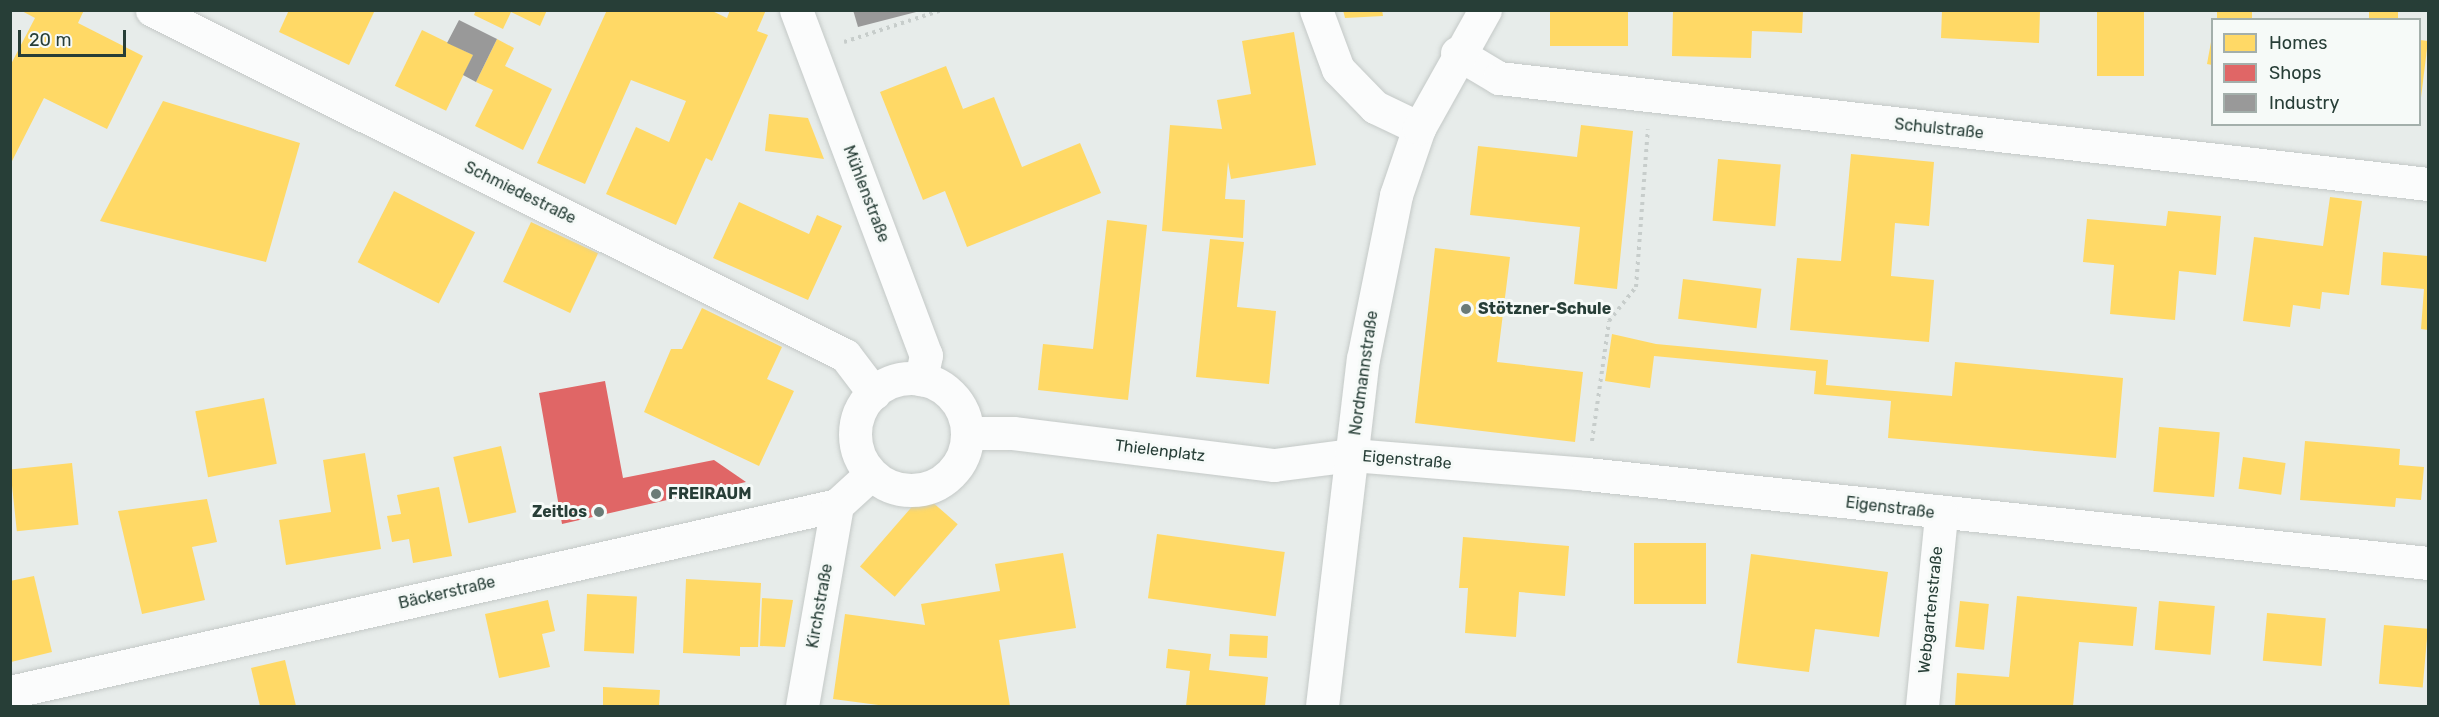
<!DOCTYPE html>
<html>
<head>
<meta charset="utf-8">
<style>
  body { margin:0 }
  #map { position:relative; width:2439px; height:717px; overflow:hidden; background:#e7ecea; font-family:Rubik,sans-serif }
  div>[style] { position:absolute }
  .homes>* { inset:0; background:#ffd966; transform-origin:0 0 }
  .shops>* { inset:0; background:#e06666 }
  .industry>* { inset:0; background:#999 }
  .path>* { height:4px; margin-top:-2px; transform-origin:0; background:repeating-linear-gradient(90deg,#c7cdcb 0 3px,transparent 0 7.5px) }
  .roads { filter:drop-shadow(0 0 2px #c4c9c7) drop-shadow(0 0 2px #c4c9c7) }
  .street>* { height:33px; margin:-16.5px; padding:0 16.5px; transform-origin:16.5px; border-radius:16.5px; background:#fbfcfc }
  .street>.ring { margin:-16.5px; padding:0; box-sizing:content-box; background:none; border:33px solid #fbfcfc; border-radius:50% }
  .secondary>* { height:33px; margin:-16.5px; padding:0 16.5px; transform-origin:16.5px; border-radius:16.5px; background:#fbfcfc }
  .dots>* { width:16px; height:16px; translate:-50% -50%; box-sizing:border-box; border:3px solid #f6faf8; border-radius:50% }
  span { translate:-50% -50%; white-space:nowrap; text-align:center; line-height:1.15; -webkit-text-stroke:6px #f6faf8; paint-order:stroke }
  .street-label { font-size:16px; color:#273e37 }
  .poi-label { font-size:16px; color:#273e37; font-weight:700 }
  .left { translate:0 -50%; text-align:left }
  .right { translate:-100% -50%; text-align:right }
  .frame { position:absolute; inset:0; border:12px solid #273e37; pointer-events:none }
  .legend { position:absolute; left:2211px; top:18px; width:210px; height:108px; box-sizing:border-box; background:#f6faf8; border:2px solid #a3afab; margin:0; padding:8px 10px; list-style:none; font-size:18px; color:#273e37 }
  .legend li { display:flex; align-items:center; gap:12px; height:30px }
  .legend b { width:30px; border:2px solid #a3afab }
  .scale { position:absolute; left:18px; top:30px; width:108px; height:27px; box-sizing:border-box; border:3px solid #273e37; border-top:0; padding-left:8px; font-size:18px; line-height:21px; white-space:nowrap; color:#273e37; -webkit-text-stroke:4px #f6faf8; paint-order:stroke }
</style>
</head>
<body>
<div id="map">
  <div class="homes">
    <div style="clip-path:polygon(20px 10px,84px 10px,78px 23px,143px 56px,107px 129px,44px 98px,10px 165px,10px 66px,35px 18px)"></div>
    <div style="clip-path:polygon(289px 10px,375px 10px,349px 65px,279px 32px)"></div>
    <div style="clip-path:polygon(476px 10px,547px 10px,540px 26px,511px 12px,503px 29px,474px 15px)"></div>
    <div style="clip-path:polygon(607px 10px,710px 10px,727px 18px,730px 10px,766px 10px,757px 31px,768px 35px,712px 161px,706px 158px,676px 225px,606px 194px,636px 127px,669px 142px,686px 101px,631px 80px,585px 184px,537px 163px)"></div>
    <div style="clip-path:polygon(1343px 10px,1382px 10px,1383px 16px,1345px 18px)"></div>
    <div style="left:1550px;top:10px;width:78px;height:36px"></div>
    <div style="clip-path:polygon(1673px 10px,1803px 10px,1802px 33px,1752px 31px,1751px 58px,1672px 56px)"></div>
    <div style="clip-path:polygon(1942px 10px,2040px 10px,2039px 43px,1941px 38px)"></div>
    <div style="left:2097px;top:10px;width:47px;height:66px"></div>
    <div style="left:2217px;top:10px;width:35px;height:10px"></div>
    <div style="left:2369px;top:10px;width:29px;height:10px"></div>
    <div style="left:422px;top:30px;width:57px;height:62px;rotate:26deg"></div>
    <div style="clip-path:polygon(1294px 32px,1316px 165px,1231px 179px,1228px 162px,1225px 199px,1245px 200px,1243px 238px,1162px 231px,1170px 125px,1222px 129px,1217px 100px,1251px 94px,1242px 41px)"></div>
    <div style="clip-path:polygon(497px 39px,514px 48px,505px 66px,552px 89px,523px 150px,475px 126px,493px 90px,476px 82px)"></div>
    <div style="left:2420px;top:40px;width:8px;height:74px;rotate:7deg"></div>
    <div style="clip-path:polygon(2211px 42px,2212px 42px,2212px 65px,2207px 64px)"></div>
    <div style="clip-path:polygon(946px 66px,963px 109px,994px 97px,1022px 167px,1080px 143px,1101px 193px,967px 247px,945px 191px,923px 200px,880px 92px)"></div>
    <div style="clip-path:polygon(163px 101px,300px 143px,266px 262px,100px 221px)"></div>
    <div style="clip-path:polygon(769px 114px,808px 118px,824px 159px,765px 151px)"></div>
    <div style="clip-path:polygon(1581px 125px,1633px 131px,1617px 289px,1574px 284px,1580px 227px,1470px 215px,1478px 146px,1577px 157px)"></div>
    <div style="clip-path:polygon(1851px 154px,1934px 162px,1929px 226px,1895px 223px,1891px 276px,1934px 280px,1929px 342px,1790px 330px,1797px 258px,1841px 261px)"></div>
    <div style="left:1718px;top:159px;width:63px;height:62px;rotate:5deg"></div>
    <div style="left:394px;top:191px;width:91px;height:80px;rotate:27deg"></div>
    <div style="clip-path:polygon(2330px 197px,2362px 201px,2349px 295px,2322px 292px,2320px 309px,2293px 305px,2290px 327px,2243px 321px,2254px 237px,2323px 246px)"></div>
    <div style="clip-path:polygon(739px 202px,809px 234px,817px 215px,842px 226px,808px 300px,713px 258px)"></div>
    <div style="clip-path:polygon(2168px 211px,2221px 216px,2216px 275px,2179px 271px,2175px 320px,2110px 314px,2114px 265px,2083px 262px,2087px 219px,2166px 226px)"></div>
    <div style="clip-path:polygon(1107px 220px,1147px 225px,1128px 400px,1038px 390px,1043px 344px,1093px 349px)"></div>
    <div style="left:531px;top:222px;width:74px;height:66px;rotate:25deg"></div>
    <div style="clip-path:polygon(1210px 239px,1244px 242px,1237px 307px,1276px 311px,1269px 384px,1196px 377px)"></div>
    <div style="clip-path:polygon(1435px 248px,1510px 257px,1497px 362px,1583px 372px,1575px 442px,1415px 423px)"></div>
    <div style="clip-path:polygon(2383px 252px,2428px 256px,2428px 330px,2421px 329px,2424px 289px,2381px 285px)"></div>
    <div style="left:1683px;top:279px;width:79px;height:40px;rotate:7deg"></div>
    <div style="clip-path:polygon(702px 308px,782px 347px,767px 379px,794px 391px,759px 466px,644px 412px,671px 349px,682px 349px)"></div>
    <div style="clip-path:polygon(1612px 334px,1656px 344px,1828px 360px,1826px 385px,1952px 396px,1955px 362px,2123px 378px,2116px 458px,1888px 438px,1891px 401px,1814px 394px,1816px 371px,1654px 356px,1650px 388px,1605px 381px)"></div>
    <div style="left:264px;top:398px;width:67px;height:70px;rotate:79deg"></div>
    <div style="left:2159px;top:427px;width:61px;height:65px;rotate:5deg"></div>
    <div style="clip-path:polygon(2305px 441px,2400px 449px,2399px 465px,2424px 467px,2421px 500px,2396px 498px,2395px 507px,2300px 500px)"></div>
    <div style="left:501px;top:446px;width:68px;height:49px;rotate:77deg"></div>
    <div style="clip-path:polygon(365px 453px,381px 549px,286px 565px,279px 520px,331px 512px,323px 460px)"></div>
    <div style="left:2243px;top:457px;width:43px;height:32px;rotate:8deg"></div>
    <div style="left:72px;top:463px;width:62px;height:62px;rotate:84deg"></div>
    <div style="clip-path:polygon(439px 487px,452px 556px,413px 563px,409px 539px,392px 542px,387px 516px,401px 514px,397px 495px)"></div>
    <div style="left:923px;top:494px;width:46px;height:96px;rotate:41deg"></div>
    <div style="clip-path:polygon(207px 499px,217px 542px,192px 547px,205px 600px,142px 614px,118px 511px)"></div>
    <div style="left:1157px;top:534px;width:129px;height:65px;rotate:8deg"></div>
    <div style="clip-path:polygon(1463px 537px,1569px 546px,1565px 596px,1519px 592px,1516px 637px,1465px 633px,1468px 588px,1459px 588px)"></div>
    <div style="left:1706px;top:543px;width:61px;height:72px;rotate:90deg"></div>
    <div style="clip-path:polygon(1063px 553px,1076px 628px,999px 640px,1010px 706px,886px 706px,833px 699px,845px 614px,925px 625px,921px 604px,1000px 591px,995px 564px)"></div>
    <div style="clip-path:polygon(1751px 554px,1888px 572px,1879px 637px,1815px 629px,1809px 672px,1737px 663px)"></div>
    <div style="clip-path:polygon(34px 576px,52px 652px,11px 662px,10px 581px)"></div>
    <div style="clip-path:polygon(686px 579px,761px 583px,758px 647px,740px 647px,740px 656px,683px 653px)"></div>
    <div style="left:587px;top:594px;width:50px;height:57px;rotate:3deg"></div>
    <div style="clip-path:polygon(2017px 596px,2137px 607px,2133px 646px,2079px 642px,2073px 706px,1955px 706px,1957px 673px,2009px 677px)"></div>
    <div style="clip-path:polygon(762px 598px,793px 600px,785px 647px,760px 646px)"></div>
    <div style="clip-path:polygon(548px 600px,555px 631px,542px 634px,550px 667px,499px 678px,485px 614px)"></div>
    <div style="left:1960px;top:601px;width:29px;height:46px;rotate:6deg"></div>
    <div style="left:2159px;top:601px;width:56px;height:49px;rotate:5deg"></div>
    <div style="left:2267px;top:613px;width:59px;height:48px;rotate:5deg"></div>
    <div style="left:2384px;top:625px;width:44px;height:59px;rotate:5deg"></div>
    <div style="left:1230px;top:634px;width:38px;height:22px;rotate:3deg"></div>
    <div style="clip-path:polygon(1168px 649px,1211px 654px,1209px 670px,1268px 677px,1265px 706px,1186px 706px,1190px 671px,1166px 668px)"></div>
    <div style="clip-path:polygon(285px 660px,296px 706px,260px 706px,251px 668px)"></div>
    <div style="clip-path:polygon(603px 687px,660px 690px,659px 706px,603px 706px)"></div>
  </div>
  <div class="shops">
    <div style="clip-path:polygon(605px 381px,623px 478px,714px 460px,746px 482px,562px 524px,539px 393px)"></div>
  </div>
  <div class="industry">
    <div style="clip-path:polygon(853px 10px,920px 10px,920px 11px,858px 27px)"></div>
    <div style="clip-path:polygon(459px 20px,497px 39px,476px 82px,463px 75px,473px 55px,447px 43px)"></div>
  </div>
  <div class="path">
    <div style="left:844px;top:42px;width:103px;rotate:-18.1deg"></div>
    <div style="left:1592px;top:441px;width:121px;rotate:-81.9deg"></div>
    <div style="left:1609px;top:321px;width:43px;rotate:-51.5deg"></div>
    <div style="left:1636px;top:287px;width:158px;rotate:-85.7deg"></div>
  </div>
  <div class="roads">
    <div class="street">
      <div style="left:152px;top:10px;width:774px;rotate:26.47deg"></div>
      <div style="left:845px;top:355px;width:48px;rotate:52.7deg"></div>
      <div style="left:796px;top:10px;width:369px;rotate:69.4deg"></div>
      <div style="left:926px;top:355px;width:25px;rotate:102deg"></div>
      <div style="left:1316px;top:10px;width:63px;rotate:69.6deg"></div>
      <div style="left:1338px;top:69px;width:53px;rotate:45.8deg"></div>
      <div style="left:1375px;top:107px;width:49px;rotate:25.5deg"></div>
      <div style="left:1457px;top:53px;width:49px;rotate:30.8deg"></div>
      <div style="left:1499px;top:78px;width:935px;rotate:6.51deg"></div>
      <div class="ring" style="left:855px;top:378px;width:79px;height:79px"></div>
      <div style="left:967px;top:433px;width:46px"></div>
      <div style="left:1013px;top:433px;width:263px;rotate:7deg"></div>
      <div style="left:1274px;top:465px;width:79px;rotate:-7.3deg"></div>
      <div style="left:1352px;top:455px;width:236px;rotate:4.6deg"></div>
      <div style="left:1587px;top:474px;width:846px;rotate:6.04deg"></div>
      <div style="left:10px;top:692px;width:848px;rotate:-12.74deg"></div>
      <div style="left:837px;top:505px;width:46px;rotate:-42.4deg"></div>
      <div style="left:802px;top:706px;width:204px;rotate:-80.1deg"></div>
      <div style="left:1922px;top:706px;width:193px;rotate:-84.3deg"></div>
    </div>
    <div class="secondary">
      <div style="left:1322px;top:706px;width:349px;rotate:-83.3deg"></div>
      <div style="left:1363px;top:359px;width:167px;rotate:-78.6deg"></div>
      <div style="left:1396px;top:195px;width:71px;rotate:-71.1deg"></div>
      <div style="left:1419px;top:128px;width:135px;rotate:-60.8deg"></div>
    </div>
  </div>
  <div class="dots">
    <div style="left:1466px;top:309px;background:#6a7b76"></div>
    <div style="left:656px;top:494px;background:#6a7b76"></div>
    <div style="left:599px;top:512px;background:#6a7b76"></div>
  </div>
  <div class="street-label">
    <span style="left:1939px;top:129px;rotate:6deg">Schulstraße</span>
    <span style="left:520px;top:193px;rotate:26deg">Schmiedestraße</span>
    <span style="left:866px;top:194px;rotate:69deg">Mühlenstraße</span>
    <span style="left:1364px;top:373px;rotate:-82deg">Nordmannstraße</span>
    <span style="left:1160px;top:451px;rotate:7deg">Thielenplatz</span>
    <span style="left:1407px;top:460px;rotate:5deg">Eigenstraße</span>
    <span style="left:1890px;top:508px;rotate:7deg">Eigenstraße</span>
    <span style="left:447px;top:593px;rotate:-13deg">Bäckerstraße</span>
    <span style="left:820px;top:606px;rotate:-80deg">Kirchstraße</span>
    <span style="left:1931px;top:610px;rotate:-84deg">Webgartenstraße</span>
  </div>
  <div class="poi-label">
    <span class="left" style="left:1478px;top:309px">Stötzner-Schule</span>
    <span class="left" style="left:668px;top:494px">FREIRAUM</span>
    <span class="right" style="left:587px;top:512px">Zeitlos</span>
  </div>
  <div class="frame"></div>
  <ul class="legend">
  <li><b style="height:16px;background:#ffd966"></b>Homes</li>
  <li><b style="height:16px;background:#e06666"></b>Shops</li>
  <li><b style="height:16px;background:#999"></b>Industry</li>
  </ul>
  <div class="scale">20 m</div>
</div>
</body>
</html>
